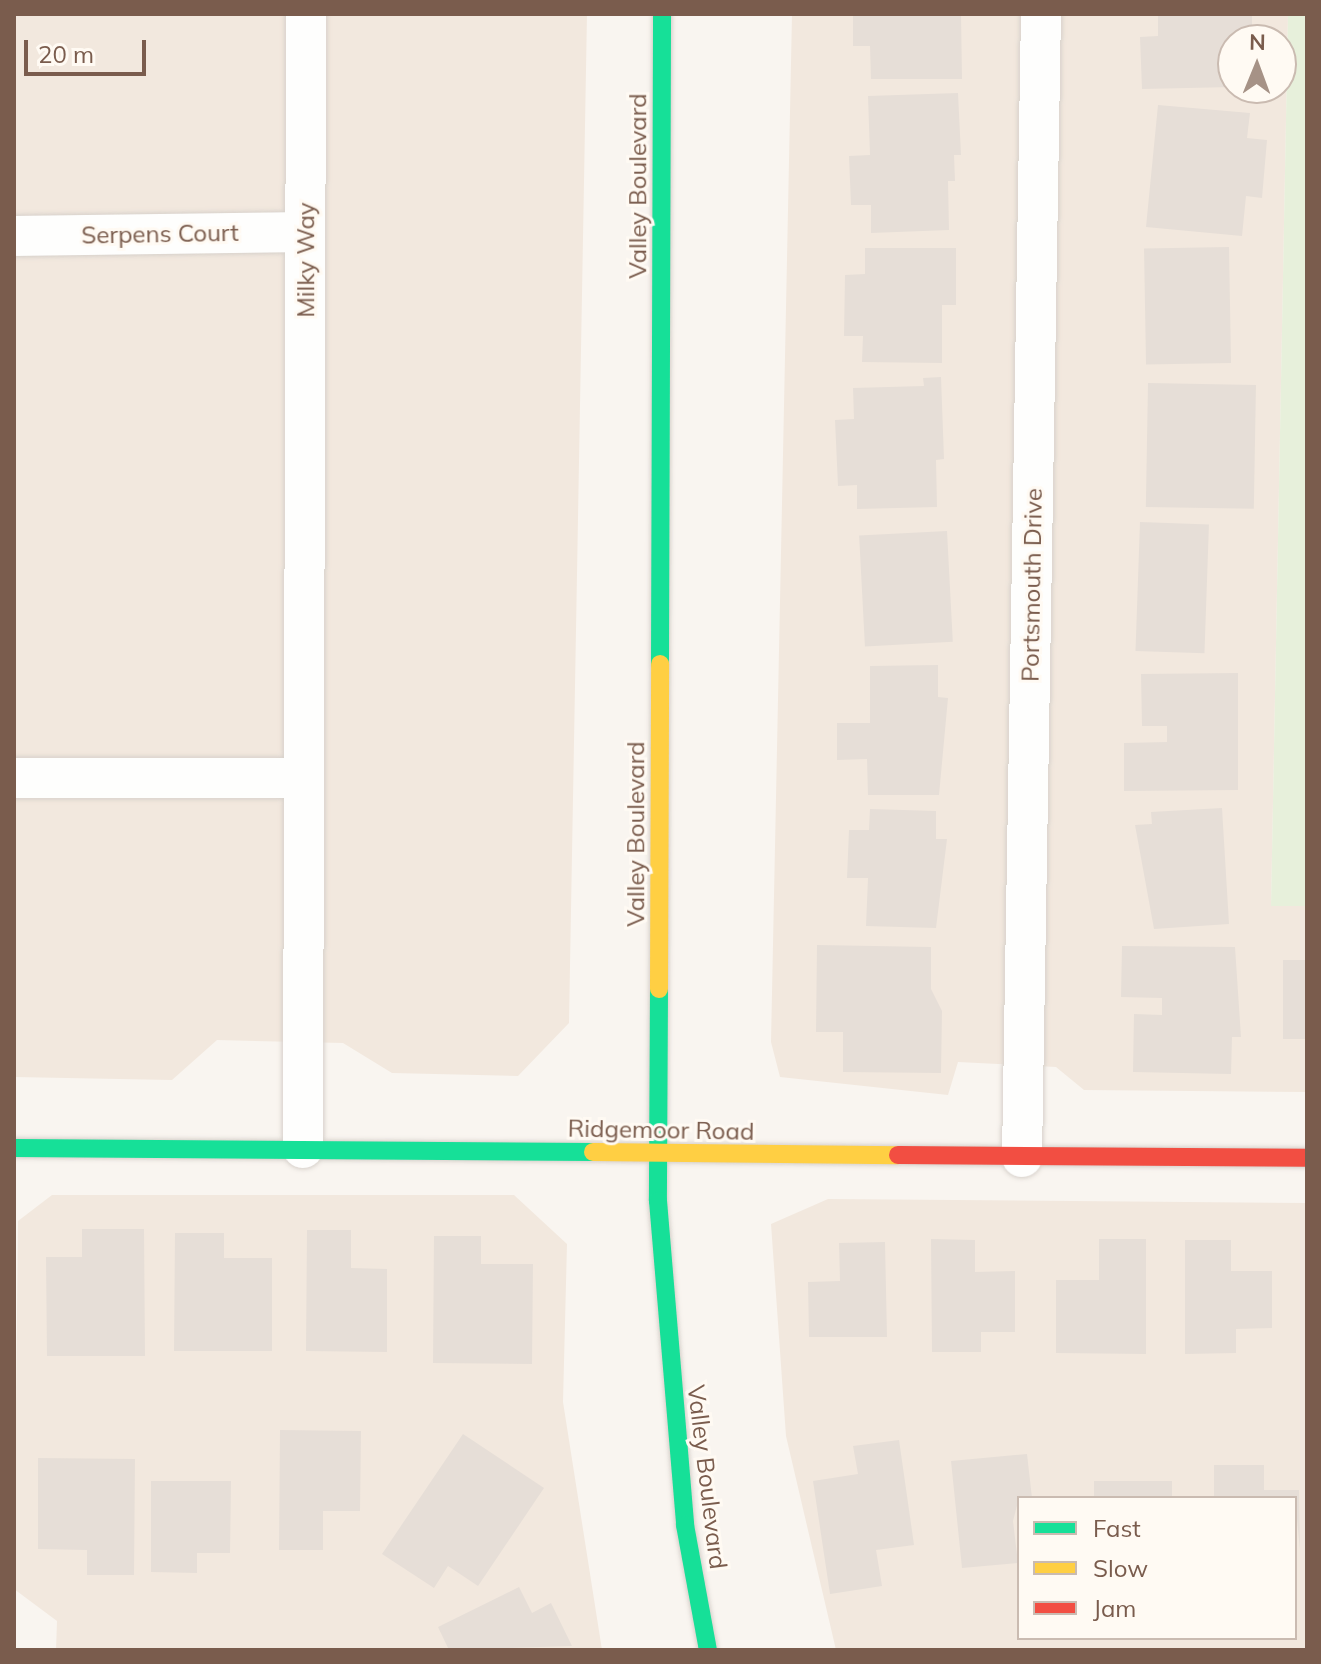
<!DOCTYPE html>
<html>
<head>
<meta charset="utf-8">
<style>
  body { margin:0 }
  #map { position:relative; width:1321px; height:1664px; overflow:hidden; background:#f9f5f0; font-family:Mulish,sans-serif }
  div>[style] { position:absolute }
  .residential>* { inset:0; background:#f2e8de }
  .green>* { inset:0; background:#e7f0db }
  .building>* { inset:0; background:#e6ded7; transform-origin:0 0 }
  .roads { filter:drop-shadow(0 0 2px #d7d1cb) drop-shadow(0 0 2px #d7d1cb) }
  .street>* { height:40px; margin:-20px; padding:0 20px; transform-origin:20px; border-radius:20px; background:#fefefd }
  .fast>* { height:18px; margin:-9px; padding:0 9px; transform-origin:9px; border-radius:9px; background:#16e098 }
  .slow>* { height:18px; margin:-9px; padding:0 9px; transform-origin:9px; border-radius:9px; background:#ffcf43 }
  .jam>* { height:18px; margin:-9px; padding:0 9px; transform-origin:9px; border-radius:9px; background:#f24e42 }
  span { translate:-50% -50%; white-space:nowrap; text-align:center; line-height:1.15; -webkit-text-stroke:6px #fffaf3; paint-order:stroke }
  .street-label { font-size:24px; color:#7a5c4d }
  .frame { position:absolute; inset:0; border:16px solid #7a5c4d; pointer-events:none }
  .legend { position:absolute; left:1017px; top:1496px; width:280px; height:144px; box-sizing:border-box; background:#fffaf3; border:2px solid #cabbb1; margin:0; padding:10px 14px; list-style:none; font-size:24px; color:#7a5c4d }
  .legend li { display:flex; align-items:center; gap:16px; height:40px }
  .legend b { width:40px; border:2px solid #cabbb1 }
  .north { position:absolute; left:1217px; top:24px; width:80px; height:80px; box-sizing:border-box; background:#fffaf3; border:2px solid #cabbb1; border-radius:50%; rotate:1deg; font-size:22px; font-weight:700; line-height:32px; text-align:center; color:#7a5c4d }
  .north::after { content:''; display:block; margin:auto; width:28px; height:36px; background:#a69286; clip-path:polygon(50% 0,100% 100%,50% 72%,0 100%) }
  .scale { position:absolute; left:24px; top:40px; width:122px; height:36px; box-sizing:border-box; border:4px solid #7a5c4d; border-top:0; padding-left:10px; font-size:24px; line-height:28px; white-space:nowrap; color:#7a5c4d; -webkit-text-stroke:6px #fffaf3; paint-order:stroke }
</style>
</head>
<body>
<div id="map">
  <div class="residential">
    <div style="clip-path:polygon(14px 14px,587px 14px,569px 1023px,518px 1076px,392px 1073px,343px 1043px,217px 1040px,172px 1080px,14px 1077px)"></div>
    <div style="clip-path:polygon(evenodd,792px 14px,1288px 14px,1271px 906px,1307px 906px,1307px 1092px,1084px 1090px,1056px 1067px,958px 1062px,948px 1095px,780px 1077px,771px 1042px,792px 14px,1233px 40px,1281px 40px,1281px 88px,1233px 88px,1233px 40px)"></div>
    <div style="clip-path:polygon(52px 1195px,514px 1195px,567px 1244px,563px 1402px,602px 1650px,56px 1650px,57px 1621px,14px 1589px,18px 1221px)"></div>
    <div style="clip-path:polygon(evenodd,828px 1199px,1307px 1203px,1307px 1650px,836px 1650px,786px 1436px,771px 1224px,828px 1199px,1019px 1498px,1295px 1498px,1295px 1638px,1019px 1638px,1019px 1498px)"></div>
  </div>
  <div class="green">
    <div style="clip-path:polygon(1288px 14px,1307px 14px,1307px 906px,1271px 906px)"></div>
  </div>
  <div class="building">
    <div style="clip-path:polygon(853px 14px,961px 14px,962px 79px,871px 79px,870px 46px,853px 46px)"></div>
    <div style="clip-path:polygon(1158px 14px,1252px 14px,1252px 40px,1233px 40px,1233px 87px,1142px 89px,1140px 37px,1158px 36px)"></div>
    <div style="clip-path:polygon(958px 93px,961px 155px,954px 155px,955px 181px,948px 181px,949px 230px,871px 233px,871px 205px,851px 205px,849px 156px,870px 155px,868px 96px)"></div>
    <div style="clip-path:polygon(1158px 105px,1250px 113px,1247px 138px,1267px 140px,1262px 198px,1246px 196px,1242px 236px,1146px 227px)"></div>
    <div style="left:1229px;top:247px;width:116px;height:85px;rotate:89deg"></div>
    <div style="clip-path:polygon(865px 248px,956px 248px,956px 305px,942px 305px,942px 363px,862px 362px,863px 336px,844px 336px,845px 275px,865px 274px)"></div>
    <div style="clip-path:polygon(941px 377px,944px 459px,936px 460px,937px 507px,857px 509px,857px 485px,838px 486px,835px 420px,854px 419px,853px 388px,924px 386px,923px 378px)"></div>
    <div style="left:1148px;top:383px;width:108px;height:124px;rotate:1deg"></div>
    <div style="left:1140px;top:522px;width:69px;height:129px;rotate:2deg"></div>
    <div style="left:947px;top:531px;width:111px;height:88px;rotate:87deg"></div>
    <div style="clip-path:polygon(938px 665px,938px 697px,948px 698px,939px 795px,868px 795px,867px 759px,837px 760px,837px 723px,870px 723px,870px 666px)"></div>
    <div style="clip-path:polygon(1238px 673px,1238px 790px,1124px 791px,1124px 743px,1167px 742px,1167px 726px,1142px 726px,1141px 674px)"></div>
    <div style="clip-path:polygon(1222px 808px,1229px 924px,1154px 929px,1135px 825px,1152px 824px,1151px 812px)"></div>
    <div style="clip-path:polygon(870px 809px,936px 811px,936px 839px,947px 839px,936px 928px,866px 926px,868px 878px,847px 878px,849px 830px,869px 830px)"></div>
    <div style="clip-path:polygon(817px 945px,931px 947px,931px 989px,942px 1011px,941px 1073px,843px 1072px,843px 1032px,816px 1032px)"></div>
    <div style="clip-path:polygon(1122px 946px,1235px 947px,1241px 1037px,1232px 1037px,1231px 1074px,1133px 1072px,1134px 1014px,1162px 1015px,1162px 998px,1121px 997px)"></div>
    <div style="left:1307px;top:960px;width:79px;height:24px;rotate:90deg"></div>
    <div style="clip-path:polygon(82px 1229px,144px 1229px,145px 1356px,47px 1356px,46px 1257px,82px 1257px)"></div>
    <div style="clip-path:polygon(307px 1230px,351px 1230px,351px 1268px,387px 1269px,387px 1352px,306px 1351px)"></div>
    <div style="clip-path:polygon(175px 1233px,224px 1233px,224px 1258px,272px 1258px,272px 1351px,174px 1351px)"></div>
    <div style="clip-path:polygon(434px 1236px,481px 1236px,481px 1264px,533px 1264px,532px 1364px,433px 1363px)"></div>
    <div style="clip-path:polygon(931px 1239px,975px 1240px,975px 1272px,1015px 1271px,1015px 1332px,981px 1332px,981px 1352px,932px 1352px)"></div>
    <div style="clip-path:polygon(1099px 1239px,1146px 1239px,1146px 1354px,1056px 1353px,1056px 1280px,1099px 1280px)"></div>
    <div style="clip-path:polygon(1185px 1240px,1231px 1240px,1231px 1271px,1272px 1271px,1272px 1328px,1236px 1329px,1236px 1353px,1185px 1354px)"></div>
    <div style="clip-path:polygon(885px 1242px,887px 1337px,809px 1337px,808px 1282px,840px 1281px,839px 1243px)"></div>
    <div style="clip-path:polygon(280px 1430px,361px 1431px,360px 1511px,323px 1511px,323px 1550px,279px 1550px)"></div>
    <div style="clip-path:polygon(463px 1434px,544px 1488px,478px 1586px,448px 1566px,434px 1588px,382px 1554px)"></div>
    <div style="clip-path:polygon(899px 1440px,914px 1545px,876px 1550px,882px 1586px,830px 1594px,813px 1481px,858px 1474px,853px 1446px)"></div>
    <div style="clip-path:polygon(1027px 1454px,1032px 1498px,1019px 1498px,1013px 1521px,1018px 1563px,962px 1568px,951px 1461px)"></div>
    <div style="clip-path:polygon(38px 1458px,135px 1459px,134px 1575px,87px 1575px,87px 1550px,38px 1549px)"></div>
    <div style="clip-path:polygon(1214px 1465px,1264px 1465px,1264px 1490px,1299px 1490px,1300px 1550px,1295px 1498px,1214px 1498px)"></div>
    <div style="clip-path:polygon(151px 1481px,231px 1481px,230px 1553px,197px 1553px,197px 1573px,151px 1572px)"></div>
    <div style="left:1094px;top:1481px;width:78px;height:17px"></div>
    <div style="clip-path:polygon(519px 1587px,532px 1613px,551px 1603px,572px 1646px,449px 1650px,438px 1627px)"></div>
  </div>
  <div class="roads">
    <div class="street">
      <div style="left:14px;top:236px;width:291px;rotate:-0.8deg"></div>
      <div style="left:14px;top:778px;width:290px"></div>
      <div style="left:303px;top:1148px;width:1134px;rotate:-89.85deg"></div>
      <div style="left:1022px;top:1157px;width:1143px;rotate:-89.05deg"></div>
    </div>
    <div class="fast">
      <div style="left:660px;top:664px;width:650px;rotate:-89.82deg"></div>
      <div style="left:659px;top:989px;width:212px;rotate:90.3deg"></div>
      <div style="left:658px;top:1201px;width:325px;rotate:85.2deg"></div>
      <div style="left:685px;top:1525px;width:127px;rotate:79.6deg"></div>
      <div style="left:14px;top:1148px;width:579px;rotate:0.4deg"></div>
    </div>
    <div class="slow">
      <div style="left:659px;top:989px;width:325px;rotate:-89.8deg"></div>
      <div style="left:593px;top:1152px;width:305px;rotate:0.6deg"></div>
    </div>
    <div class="jam">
      <div style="left:898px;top:1155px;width:409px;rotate:0.4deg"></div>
    </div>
  </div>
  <div class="street-label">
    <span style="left:638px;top:186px;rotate:-90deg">Valley Boulevard</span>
    <span style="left:160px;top:234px;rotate:-1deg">Serpens Court</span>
    <span style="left:306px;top:260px;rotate:-90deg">Milky Way</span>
    <span style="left:1032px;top:585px;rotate:-89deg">Portsmouth Drive</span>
    <span style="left:636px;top:834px;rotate:-90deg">Valley Boulevard</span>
    <span style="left:661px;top:1130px;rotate:1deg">Ridgemoor Road</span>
    <span style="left:707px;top:1477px;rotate:83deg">Valley Boulevard</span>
  </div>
  <div class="frame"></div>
  <ul class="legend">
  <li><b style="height:10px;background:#16e098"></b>Fast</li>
  <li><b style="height:10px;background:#ffcf43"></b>Slow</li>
  <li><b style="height:10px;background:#f24e42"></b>Jam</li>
  </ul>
  <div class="north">N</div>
  <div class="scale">20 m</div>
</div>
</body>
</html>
